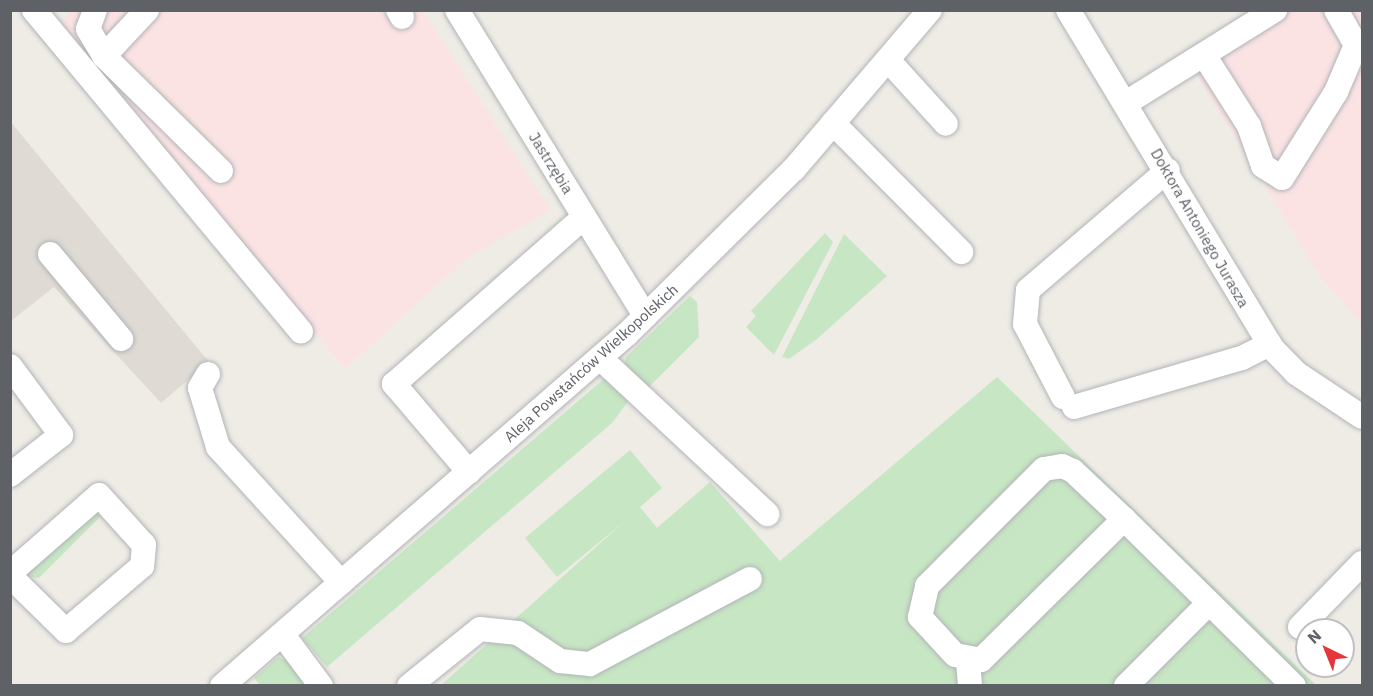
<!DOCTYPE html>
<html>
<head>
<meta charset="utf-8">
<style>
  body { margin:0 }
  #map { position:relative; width:1373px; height:696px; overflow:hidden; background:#efece6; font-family:"IBM Plex Sans",sans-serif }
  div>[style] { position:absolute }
  .education>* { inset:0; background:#dfdbd4 }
  .medical>* { inset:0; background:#fbe3e4 }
  .green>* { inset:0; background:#c7e6c3 }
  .roads { filter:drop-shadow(0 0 2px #b1b4b8) drop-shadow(0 0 2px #b1b4b8) }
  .minor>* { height:24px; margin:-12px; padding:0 12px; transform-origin:12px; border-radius:12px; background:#fff }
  span { translate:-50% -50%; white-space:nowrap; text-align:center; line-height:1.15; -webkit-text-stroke:4.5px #fff; paint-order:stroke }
  .street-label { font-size:15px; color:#5e6266 }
  .frame { position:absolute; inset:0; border:12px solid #5e6266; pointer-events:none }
  .north { position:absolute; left:1295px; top:618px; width:60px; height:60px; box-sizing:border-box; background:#fff; border:2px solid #bfc0c2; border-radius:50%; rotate:317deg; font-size:16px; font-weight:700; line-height:24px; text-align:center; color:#5e6266 }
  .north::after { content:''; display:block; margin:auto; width:21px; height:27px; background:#e6363d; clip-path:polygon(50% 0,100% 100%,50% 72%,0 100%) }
</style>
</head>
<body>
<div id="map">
  <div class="education">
    <div style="clip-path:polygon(10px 121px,209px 362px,161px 403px,54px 287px,11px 321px)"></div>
  </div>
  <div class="medical">
    <div style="clip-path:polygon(72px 10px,423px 11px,550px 210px,466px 259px,345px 369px,59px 23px)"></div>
    <div style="clip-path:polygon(1256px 11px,1362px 11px,1362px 323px,1322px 279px,1184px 54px)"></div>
  </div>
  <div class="green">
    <div style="clip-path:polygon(825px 233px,833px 242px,774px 355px,746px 327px,756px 316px,751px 311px)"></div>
    <div style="clip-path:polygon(844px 234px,887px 276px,817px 339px,789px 359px,782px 357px)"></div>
    <div style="clip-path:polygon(690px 296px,697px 302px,699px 337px,648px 388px,623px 369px,626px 357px)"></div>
    <div style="clip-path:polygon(997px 377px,1316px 685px,440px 686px,625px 521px,557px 577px,525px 538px,630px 450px,662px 488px,640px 507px,657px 528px,710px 482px,780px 561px)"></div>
    <div style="clip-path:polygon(605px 378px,630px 399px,612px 423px,327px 667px,302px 638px)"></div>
    <div style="clip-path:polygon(95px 508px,102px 515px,39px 578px,30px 577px,27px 571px)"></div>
    <div style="clip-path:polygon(278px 657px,288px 661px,307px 686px,260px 685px,254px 678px)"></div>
  </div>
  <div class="roads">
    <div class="minor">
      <div style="left:34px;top:10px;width:418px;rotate:50.3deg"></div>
      <div style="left:95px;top:10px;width:20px;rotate:110deg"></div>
      <div style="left:88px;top:29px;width:31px;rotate:59deg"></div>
      <div style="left:104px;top:56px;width:164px;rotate:44.5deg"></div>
      <div style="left:398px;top:10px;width:8px;rotate:60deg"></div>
      <div style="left:457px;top:10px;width:359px;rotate:58.4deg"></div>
      <div style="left:1068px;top:10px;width:393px;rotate:58.9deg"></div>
      <div style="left:1271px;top:347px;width:36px;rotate:46deg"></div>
      <div style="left:1296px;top:373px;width:79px;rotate:33.7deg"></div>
      <div style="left:1204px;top:55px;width:84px;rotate:57.6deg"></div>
      <div style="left:1249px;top:126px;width:42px;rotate:70.7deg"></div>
      <div style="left:1263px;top:166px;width:22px;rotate:32deg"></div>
      <div style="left:1282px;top:178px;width:102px;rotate:-57.9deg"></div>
      <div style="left:1336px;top:92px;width:51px;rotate:-66.9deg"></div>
      <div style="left:1356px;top:45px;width:40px;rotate:-119.7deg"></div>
      <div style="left:104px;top:56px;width:63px;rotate:-46.9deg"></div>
      <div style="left:888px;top:60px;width:86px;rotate:47.8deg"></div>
      <div style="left:1126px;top:103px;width:176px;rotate:-32deg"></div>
      <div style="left:833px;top:123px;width:182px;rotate:45.2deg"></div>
      <div style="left:50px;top:254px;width:111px;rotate:50.1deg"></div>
      <div style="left:600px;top:358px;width:229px;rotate:43deg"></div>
      <div style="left:10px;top:366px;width:86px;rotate:53.5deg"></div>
      <div style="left:61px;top:435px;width:65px;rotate:141.9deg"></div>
      <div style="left:208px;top:374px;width:16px;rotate:120deg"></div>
      <div style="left:200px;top:388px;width:62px;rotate:73deg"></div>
      <div style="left:218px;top:447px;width:183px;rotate:47.7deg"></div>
      <div style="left:1063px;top:397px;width:82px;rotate:-117.5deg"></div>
      <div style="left:1025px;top:324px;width:34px;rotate:-85deg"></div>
      <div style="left:1028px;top:290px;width:184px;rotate:-40.6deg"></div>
      <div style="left:1074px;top:407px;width:175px;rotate:-16.3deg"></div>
      <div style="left:1242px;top:358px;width:31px;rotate:-27deg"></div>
      <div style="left:469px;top:472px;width:116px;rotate:-130.4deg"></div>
      <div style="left:394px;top:384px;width:253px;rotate:-41.3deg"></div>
      <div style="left:1124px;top:519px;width:201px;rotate:135.4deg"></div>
      <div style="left:981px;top:660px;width:26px;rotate:-169deg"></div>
      <div style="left:955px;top:655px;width:52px;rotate:-132.6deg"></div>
      <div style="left:920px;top:617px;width:32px;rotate:-77deg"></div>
      <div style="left:927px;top:586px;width:165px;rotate:-45deg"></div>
      <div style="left:1044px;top:469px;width:18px;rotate:-9deg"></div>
      <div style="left:1062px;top:466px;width:12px;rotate:24deg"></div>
      <div style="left:1073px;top:471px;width:70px;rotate:43.3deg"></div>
      <div style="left:1124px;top:519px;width:238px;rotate:44.5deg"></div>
      <div style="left:10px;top:573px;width:118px;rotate:-41.2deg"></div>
      <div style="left:99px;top:495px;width:67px;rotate:48deg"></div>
      <div style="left:144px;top:545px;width:21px;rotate:95deg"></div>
      <div style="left:142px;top:566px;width:100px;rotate:139.5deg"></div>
      <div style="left:66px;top:631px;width:78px;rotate:-135.5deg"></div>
      <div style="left:1300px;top:627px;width:89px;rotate:-45.9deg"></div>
      <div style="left:283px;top:635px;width:64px;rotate:53.3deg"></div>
      <div style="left:968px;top:662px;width:24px;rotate:85deg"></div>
      <div style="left:222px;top:686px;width:537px;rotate:-41deg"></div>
      <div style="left:627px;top:334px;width:235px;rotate:-44.7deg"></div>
      <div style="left:794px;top:169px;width:209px;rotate:-49.5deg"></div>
      <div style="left:409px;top:686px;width:91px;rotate:-38.8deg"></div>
      <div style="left:480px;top:629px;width:38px;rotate:6deg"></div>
      <div style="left:518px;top:633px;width:50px;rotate:33.7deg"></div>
      <div style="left:560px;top:661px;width:30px;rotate:6deg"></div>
      <div style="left:590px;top:664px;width:181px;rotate:-28deg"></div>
      <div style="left:1126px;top:686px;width:117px;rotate:-45deg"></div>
    </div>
  </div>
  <div class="street-label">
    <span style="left:551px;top:163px;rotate:58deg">Jastrzębia</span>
    <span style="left:1200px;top:228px;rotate:60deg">Doktora Antoniego Jurasza</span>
    <span style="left:591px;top:363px;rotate:-42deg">Aleja Powstańców Wielkopolskich</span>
  </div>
  <div class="frame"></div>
  <div class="north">N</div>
</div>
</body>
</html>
